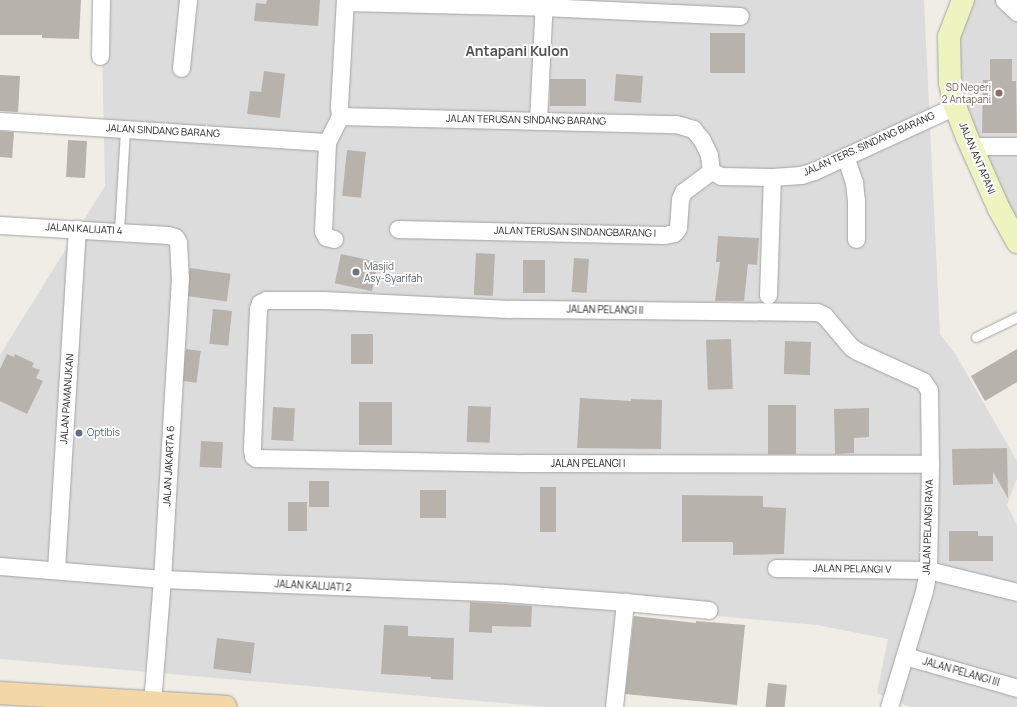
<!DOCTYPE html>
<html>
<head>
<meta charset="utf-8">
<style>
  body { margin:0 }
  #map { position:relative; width:1017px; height:707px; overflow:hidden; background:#efede6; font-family:Manrope,sans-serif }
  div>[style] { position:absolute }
  .residential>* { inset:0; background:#dddcdc }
  .building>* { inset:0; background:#b8b2ac; transform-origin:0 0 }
  .roads { filter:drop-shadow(0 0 1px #a3a3a3) drop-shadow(0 0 1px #a3a3a3) }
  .lane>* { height:9px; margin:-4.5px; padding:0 4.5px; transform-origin:4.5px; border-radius:4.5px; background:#fff }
  .street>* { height:17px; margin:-8.5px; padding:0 8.5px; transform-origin:8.5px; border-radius:8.5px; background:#fff }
  .secondary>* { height:22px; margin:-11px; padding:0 11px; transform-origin:11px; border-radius:11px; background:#eef4c0 }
  .primary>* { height:22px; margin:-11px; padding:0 11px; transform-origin:11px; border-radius:11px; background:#f3d7a7 }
  .dots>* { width:11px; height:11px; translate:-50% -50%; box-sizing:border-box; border:2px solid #fff; border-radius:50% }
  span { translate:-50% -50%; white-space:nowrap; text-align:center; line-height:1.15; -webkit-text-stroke:3.5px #fff; paint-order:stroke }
  .education-label { font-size:10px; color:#785e54 }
  .right { translate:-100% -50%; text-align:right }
  .street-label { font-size:10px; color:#1f1f1f }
  .worship-label { font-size:10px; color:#5b616d }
  .left { translate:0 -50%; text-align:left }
  .service-label { font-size:10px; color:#4e5e75 }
  .district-label { font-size:14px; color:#525252; font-weight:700 }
</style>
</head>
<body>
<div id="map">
  <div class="residential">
    <div style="clip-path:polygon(101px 0,924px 0,940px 334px,956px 355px,1017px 461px,1017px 478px,1007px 505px,1017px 525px,1017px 707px,910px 707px,877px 693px,888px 639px,817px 625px,618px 607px,609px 707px,548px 707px,0 659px,0 355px,105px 186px)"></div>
    <div style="clip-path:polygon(970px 0,1017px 0,1017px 223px,977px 137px,958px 80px,957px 38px)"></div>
  </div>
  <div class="building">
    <div style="clip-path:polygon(0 0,81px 0,79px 39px,42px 38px,42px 35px,0 35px)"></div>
    <div style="clip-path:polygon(267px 0,320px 0,318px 26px,254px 21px,256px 3px,266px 4px)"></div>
    <div style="left:710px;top:33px;width:35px;height:40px"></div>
    <div style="clip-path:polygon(990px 59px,1012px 59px,1012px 81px,1016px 81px,1017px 133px,982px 133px,983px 80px,990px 80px)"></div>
    <div style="clip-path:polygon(264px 71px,285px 74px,280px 118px,247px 114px,250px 91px,261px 92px)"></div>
    <div style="left:616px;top:74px;width:27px;height:27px;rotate:4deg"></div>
    <div style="left:0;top:75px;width:20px;height:36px;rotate:3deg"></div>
    <div style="left:550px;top:79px;width:36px;height:27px"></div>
    <div style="left:0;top:131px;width:14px;height:26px;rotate:4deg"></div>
    <div style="left:68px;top:140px;width:19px;height:37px;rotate:3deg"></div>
    <div style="left:347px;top:150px;width:19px;height:46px;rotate:6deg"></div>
    <div style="clip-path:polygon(718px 236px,759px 238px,757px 265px,748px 264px,744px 301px,715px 301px,720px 262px,716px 262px)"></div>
    <div style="left:476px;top:253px;width:19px;height:42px;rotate:3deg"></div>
    <div style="left:341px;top:254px;width:38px;height:30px;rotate:12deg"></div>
    <div style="left:574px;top:258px;width:15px;height:34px;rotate:4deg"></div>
    <div style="left:523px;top:260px;width:22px;height:33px"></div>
    <div style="left:190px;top:268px;width:41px;height:28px;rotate:8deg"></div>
    <div style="left:213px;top:309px;width:19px;height:35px;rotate:6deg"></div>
    <div style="left:351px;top:334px;width:22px;height:30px"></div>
    <div style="left:731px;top:339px;width:50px;height:25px;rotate:88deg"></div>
    <div style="left:785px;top:341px;width:26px;height:33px;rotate:2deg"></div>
    <div style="left:186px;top:349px;width:15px;height:32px;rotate:8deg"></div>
    <div style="clip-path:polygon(1017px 349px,1017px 382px,985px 401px,971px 376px)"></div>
    <div style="clip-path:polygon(7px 354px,14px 357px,15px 354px,34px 363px,32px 367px,40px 370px,36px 378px,43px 381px,27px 414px,0 401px,0 369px)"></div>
    <div style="clip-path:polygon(580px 398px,631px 401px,631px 399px,662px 400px,661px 449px,577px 448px)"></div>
    <div style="left:359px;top:402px;width:33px;height:43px"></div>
    <div style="left:768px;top:405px;width:28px;height:49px"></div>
    <div style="left:468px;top:406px;width:23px;height:36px;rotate:2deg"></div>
    <div style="left:273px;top:407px;width:22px;height:33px;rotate:3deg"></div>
    <div style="clip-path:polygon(869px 408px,869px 437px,854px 438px,854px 453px,835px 454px,834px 409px)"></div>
    <div style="left:201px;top:441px;width:22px;height:26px;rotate:3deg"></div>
    <div style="clip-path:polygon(1007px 448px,1008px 498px,993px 472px,993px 484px,953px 485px,952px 449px)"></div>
    <div style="left:309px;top:481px;width:20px;height:26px"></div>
    <div style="left:540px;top:487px;width:16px;height:45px"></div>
    <div style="left:420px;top:490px;width:26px;height:28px"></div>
    <div style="clip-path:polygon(682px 495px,763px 496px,763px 507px,786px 508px,784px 554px,733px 555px,733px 542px,682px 542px)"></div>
    <div style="left:288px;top:502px;width:19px;height:29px"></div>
    <div style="clip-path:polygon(949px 531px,978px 531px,978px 536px,993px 536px,993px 561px,949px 561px)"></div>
    <div style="clip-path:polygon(470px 602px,532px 606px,531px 627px,492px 626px,492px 633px,469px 632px)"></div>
    <div style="clip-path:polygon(634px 616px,696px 623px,696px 621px,745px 625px,737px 705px,625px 694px)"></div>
    <div style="clip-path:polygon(384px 625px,408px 626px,408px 636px,454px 638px,453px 680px,431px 679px,431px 677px,381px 674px)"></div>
    <div style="left:217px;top:638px;width:38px;height:31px;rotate:7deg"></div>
    <div style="left:768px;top:683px;width:19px;height:24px;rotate:6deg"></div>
  </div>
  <div class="roads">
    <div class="lane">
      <div style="left:119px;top:231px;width:101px;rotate:-86.6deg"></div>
      <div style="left:976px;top:337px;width:46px;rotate:-26deg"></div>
    </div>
    <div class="street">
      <div style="left:1004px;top:0;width:18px;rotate:43deg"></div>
      <div style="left:345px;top:2px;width:198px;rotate:1.4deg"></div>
      <div style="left:543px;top:7px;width:197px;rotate:2.6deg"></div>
      <div style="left:100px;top:56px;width:56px;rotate:-89deg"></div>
      <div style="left:181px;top:68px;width:68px;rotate:-84.1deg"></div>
      <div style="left:340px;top:116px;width:336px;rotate:1.4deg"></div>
      <div style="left:676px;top:124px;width:18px;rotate:16deg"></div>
      <div style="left:693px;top:129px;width:14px;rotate:51deg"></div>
      <div style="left:702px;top:140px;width:17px;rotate:65deg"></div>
      <div style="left:709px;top:155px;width:16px;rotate:83deg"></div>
      <div style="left:340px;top:116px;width:10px;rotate:-96deg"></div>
      <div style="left:339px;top:106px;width:106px;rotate:-86.8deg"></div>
      <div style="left:0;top:121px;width:328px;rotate:3.7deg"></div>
      <div style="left:538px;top:121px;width:121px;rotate:-87.2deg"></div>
      <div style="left:971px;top:146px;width:46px"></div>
      <div style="left:845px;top:156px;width:28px;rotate:71deg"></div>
      <div style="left:854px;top:182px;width:18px;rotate:84deg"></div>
      <div style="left:856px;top:200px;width:39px;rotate:90deg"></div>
      <div style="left:711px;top:171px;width:11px;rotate:27deg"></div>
      <div style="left:721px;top:176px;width:51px;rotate:1.1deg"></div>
      <div style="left:772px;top:177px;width:29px;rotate:-4deg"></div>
      <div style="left:801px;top:175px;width:14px;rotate:-17deg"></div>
      <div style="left:814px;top:171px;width:155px;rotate:-24.7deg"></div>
      <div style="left:0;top:225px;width:168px;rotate:3.4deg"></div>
      <div style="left:168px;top:235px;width:7px;rotate:16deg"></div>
      <div style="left:175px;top:237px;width:6px;rotate:59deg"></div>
      <div style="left:178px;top:242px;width:35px;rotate:87deg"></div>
      <div style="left:180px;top:277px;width:303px;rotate:93.4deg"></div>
      <div style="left:162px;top:579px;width:124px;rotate:94.6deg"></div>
      <div style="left:398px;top:229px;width:266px;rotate:1.3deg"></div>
      <div style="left:664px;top:235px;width:10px;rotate:-11deg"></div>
      <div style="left:674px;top:233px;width:6px;rotate:-51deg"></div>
      <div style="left:678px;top:228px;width:29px;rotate:-86deg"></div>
      <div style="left:680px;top:199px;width:8px;rotate:-67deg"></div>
      <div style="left:683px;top:192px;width:35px;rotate:-37deg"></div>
      <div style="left:334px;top:239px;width:8px;rotate:-166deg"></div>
      <div style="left:326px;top:237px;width:7px;rotate:-117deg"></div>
      <div style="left:323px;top:231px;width:89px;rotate:-87.4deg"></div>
      <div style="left:327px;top:142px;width:29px;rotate:-63deg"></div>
      <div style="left:768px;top:295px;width:118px;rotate:-88.1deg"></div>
      <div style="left:0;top:566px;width:163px;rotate:4.6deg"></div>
      <div style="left:162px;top:579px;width:342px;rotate:2.3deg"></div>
      <div style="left:504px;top:593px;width:121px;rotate:4.3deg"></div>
      <div style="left:625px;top:602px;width:84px;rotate:5.4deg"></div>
      <div style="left:776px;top:568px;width:152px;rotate:0.8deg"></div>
      <div style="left:928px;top:570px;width:92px;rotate:13.9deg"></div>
      <div style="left:56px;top:570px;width:342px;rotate:-86.5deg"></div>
      <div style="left:905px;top:656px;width:116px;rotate:15.9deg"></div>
      <div style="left:614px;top:707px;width:106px;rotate:-84deg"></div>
      <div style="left:889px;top:707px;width:121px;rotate:-73.2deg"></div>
      <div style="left:924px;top:591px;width:21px;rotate:-79deg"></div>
      <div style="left:928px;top:570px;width:106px;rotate:-88.9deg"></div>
      <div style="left:930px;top:464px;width:74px;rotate:-90.8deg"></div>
      <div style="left:929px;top:390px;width:11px;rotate:-124deg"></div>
      <div style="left:923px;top:381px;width:72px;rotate:-155.6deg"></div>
      <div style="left:857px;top:351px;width:7px;rotate:-146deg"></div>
      <div style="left:851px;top:347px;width:42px;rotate:-130.2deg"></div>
      <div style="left:824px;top:315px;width:8px;rotate:-157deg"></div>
      <div style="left:817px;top:312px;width:308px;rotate:-179.4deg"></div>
      <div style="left:509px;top:309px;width:186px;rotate:-177.2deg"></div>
      <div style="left:323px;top:300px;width:57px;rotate:180deg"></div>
      <div style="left:266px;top:300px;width:7px;rotate:153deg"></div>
      <div style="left:260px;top:303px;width:6px;rotate:108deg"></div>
      <div style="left:258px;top:309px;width:140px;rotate:92.5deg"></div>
      <div style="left:252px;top:449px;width:7px;rotate:82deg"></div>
      <div style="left:253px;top:456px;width:4px;rotate:34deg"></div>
      <div style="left:256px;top:458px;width:267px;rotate:1.1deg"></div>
      <div style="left:523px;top:463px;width:407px;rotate:0.1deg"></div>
    </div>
    <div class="secondary">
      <div style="left:963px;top:0;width:39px;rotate:111deg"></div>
      <div style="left:949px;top:36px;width:47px;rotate:88.8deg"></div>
      <div style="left:950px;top:83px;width:24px;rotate:78deg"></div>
      <div style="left:955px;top:106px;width:33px;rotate:69deg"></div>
      <div style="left:967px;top:137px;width:79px;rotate:66deg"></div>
      <div style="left:999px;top:209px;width:38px;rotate:61deg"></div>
    </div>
    <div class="primary">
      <div style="left:0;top:693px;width:226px;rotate:3.5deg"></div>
    </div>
  </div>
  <div class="dots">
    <div style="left:999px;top:93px;background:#8d6e63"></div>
    <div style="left:356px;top:272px;background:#6b7280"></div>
    <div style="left:79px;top:433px;background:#5c6f8a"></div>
  </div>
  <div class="education-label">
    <span class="right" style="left:991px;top:93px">SD Negeri<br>2 Antapani</span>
  </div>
  <div class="street-label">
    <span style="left:526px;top:120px;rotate:1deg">JALAN TERUSAN SINDANG BARANG</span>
    <span style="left:163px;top:131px;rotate:3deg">JALAN SINDANG BARANG</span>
    <span style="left:869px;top:144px;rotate:-24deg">JALAN TERS. SINDANG BARANG</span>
    <span style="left:977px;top:158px;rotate:67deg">JALAN ANTAPANI</span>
    <span style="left:84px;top:229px;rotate:3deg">JALAN KALIJATI 4</span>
    <span style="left:575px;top:232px;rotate:1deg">JALAN TERUSAN SINDANGBARANG I</span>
    <span style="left:605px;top:310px;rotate:1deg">JALAN PELANGI II</span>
    <span style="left:67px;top:399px;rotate:-86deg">JALAN PAMANUKAN</span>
    <span style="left:588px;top:464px">JALAN PELANGI I</span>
    <span style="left:169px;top:466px;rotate:-87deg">JALAN JAKARTA 6</span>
    <span style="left:928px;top:527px;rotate:-88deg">JALAN PELANGI RAYA</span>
    <span style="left:852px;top:569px;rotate:1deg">JALAN PELANGI V</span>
    <span style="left:313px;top:586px;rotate:3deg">JALAN KALIJATI 2</span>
    <span style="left:961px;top:672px;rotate:16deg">JALAN PELANGI III</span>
  </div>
  <div class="worship-label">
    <span class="left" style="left:364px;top:272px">Masjid<br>Asy-Syarifah</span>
  </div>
  <div class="service-label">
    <span class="left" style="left:87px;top:433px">Optibis</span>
  </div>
  <div class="district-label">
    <span style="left:517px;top:51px">Antapani Kulon</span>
  </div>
</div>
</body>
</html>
